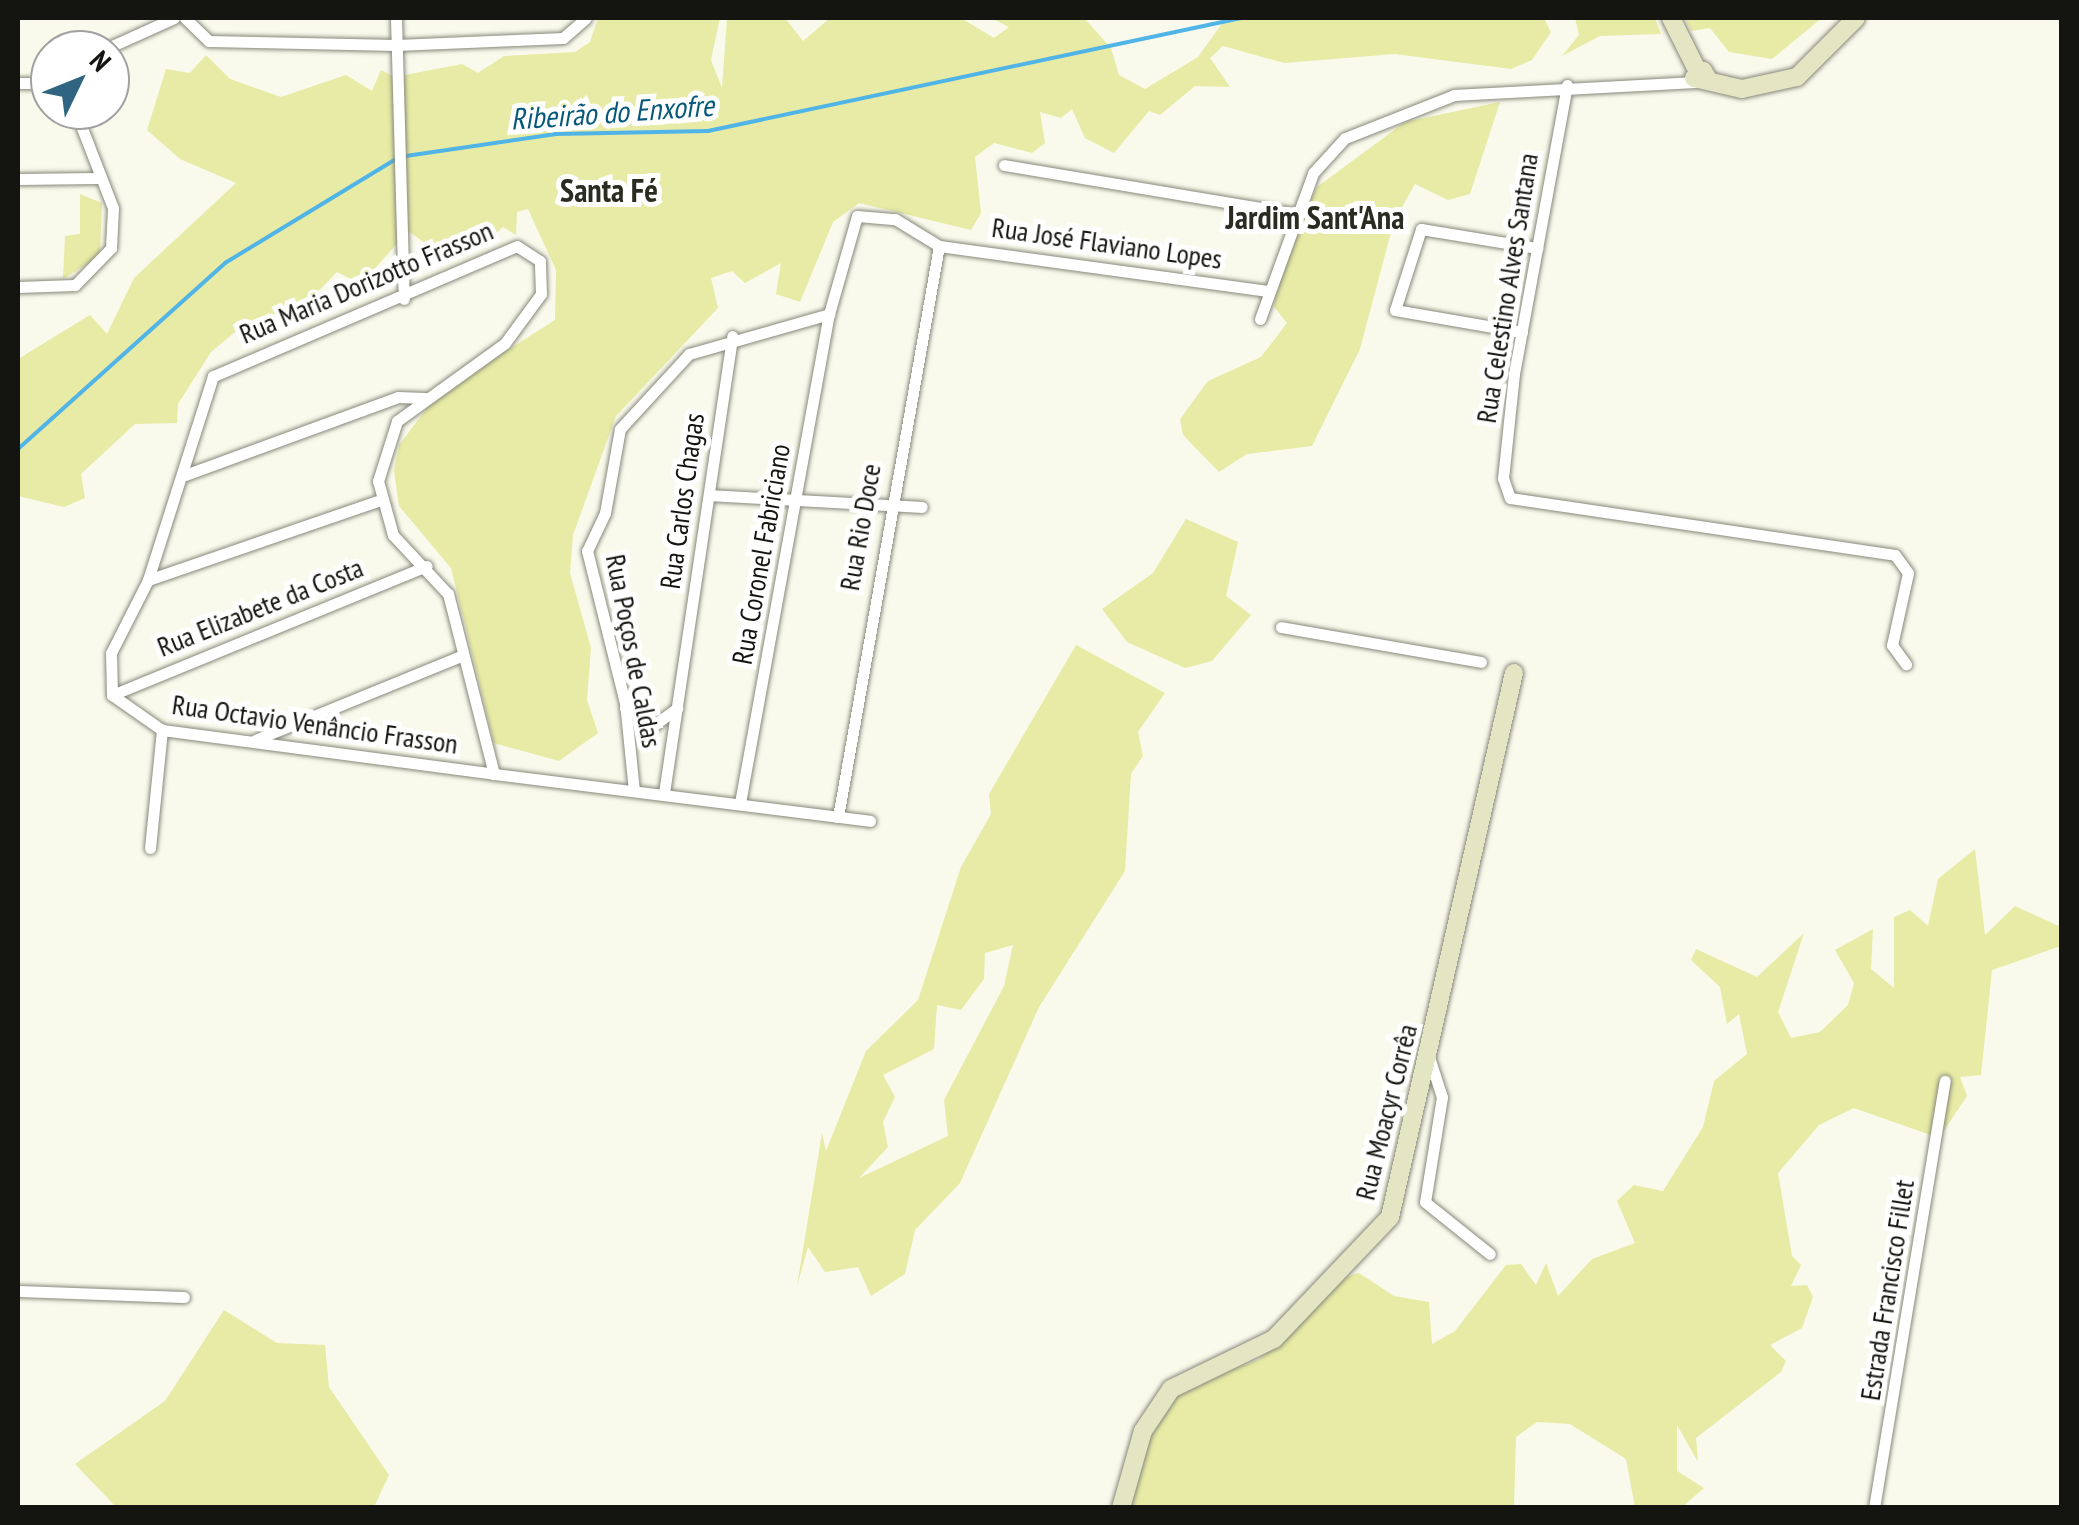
<!DOCTYPE html>
<html>
<head>
<meta charset="utf-8">
<style>
  body { margin:0 }
  #map { position:relative; width:2079px; height:1525px; overflow:hidden; background:#f9faec; font-family:"PT Sans Narrow",sans-serif }
  div>[style] { position:absolute }
  .green>* { inset:0; background:#e7eba5 }
  .stream>* { height:4px; margin:-2px; padding:0 2px; transform-origin:2px; border-radius:2px; background:#50b4e7 }
  .roads { filter:drop-shadow(0 0 2px #87887b) drop-shadow(0 0 2px #87887b) }
  .street>* { height:11px; margin:-5.5px; padding:0 5.5px; transform-origin:5.5px; border-radius:5.5px; background:#fff }
  .secondary>* { height:18px; margin:-9px; padding:0 9px; transform-origin:9px; border-radius:9px; background:#e4e5c3 }
  span { translate:-50% -50%; white-space:nowrap; text-align:center; line-height:1.15; -webkit-text-stroke:10px #fff; paint-order:stroke }
  .street-label { font-size:28px; color:#141510 }
  .water-label { font-size:30px; color:#05587a; font-style:italic }
  .quarter-label { font-size:32px; color:#2b2c21; font-weight:700 }
  .frame { position:absolute; inset:0; border:20px solid #141510; pointer-events:none }
  .north { position:absolute; left:30px; top:30px; width:100px; height:100px; box-sizing:border-box; background:#fff; border:2px solid #a1a19f; border-radius:50%; rotate:47deg; font-size:28px; font-weight:700; line-height:40px; text-align:center; color:#141510 }
  .north::after { content:''; display:block; margin:auto; width:35px; height:45px; background:#306581; clip-path:polygon(50% 0,100% 100%,50% 72%,0 100%) }
</style>
</head>
<body>
<div id="map">
  <div class="green">
    <div style="clip-path:polygon(598px 18px,720px 18px,711px 60px,722px 88px,727px 18px,785px 18px,803px 41px,829px 19px,961px 18px,994px 38px,1009px 27px,991px 18px,1084px 18px,1111px 48px,1119px 75px,1145px 89px,1198px 57px,1226px 18px,1544px 18px,1551px 32px,1532px 60px,1511px 69px,1395px 54px,1284px 63px,1223px 46px,1210px 58px,1230px 87px,1195px 86px,1160px 115px,1149px 111px,1114px 153px,1085px 138px,1072px 109px,1061px 118px,1040px 112px,1045px 143px,1032px 153px,994px 143px,975px 157px,981px 213px,971px 230px,859px 203px,833px 222px,800px 302px,776px 294px,781px 263px,745px 283px,732px 271px,711px 278px,718px 308px,616px 416px,573px 535px,570px 573px,591px 648px,587px 700px,598px 733px,559px 761px,494px 743px,451px 568px,399px 506px,394px 471px,399px 445px,437px 395px,555px 320px,556px 270px,528px 209px,517px 212px,516px 235px,503px 227px,478px 249px,446px 258px,408px 231px,370px 274px,353px 280px,337px 272px,309px 301px,268px 323px,246px 323px,211px 352px,178px 404px,177px 423px,135px 424px,81px 474px,85px 498px,64px 507px,18px 496px,18px 359px,90px 315px,107px 334px,134px 278px,236px 183px,180px 159px,147px 130px,166px 69px,190px 73px,206px 55px,230px 79px,281px 97px,346px 75px,372px 91px,381px 70px,395px 77px,462px 64px,478px 73px,504px 56px,575px 52px,590px 42px)"></div>
    <div style="clip-path:polygon(1575px 18px,1655px 18px,1661px 34px,1600px 36px,1562px 56px,1579px 35px)"></div>
    <div style="clip-path:polygon(1685px 18px,1822px 18px,1772px 59px,1729px 52px,1710px 28px,1691px 31px)"></div>
    <div style="clip-path:polygon(1500px 102px,1470px 194px,1448px 200px,1415px 184px,1394px 221px,1360px 349px,1312px 446px,1247px 454px,1219px 472px,1183px 435px,1180px 419px,1208px 381px,1261px 357px,1287px 323px,1274px 307px,1279px 272px,1317px 187px,1405px 122px)"></div>
    <div style="clip-path:polygon(80px 194px,102px 203px,100px 256px,63px 279px,65px 236px,80px 234px)"></div>
    <div style="clip-path:polygon(1186px 519px,1238px 542px,1226px 596px,1251px 615px,1212px 661px,1185px 668px,1127px 642px,1102px 609px,1153px 573px)"></div>
    <div style="clip-path:polygon(evenodd,1076px 645px,1165px 693px,1138px 732px,1143px 756px,1131px 774px,1125px 871px,1039px 1007px,960px 1183px,915px 1230px,905px 1274px,871px 1296px,858px 1267px,825px 1272px,808px 1247px,797px 1286px,822px 1133px,826px 1151px,866px 1051px,918px 1000px,961px 867px,991px 814px,989px 794px,1076px 645px,1013px 945px,1004px 986px,944px 1100px,948px 1136px,859px 1178px,888px 1147px,883px 1122px,895px 1097px,883px 1075px,934px 1049px,937px 1005px,961px 1010px,984px 979px,985px 953px,1013px 945px)"></div>
    <div style="clip-path:polygon(1975px 849px,1985px 935px,2015px 906px,2061px 927px,2061px 946px,1992px 970px,1981px 1075px,1960px 1077px,1967px 1096px,1939px 1138px,1854px 1108px,1819px 1125px,1778px 1173px,1792px 1256px,1801px 1265px,1791px 1286px,1807px 1285px,1813px 1297px,1802px 1328px,1770px 1345px,1786px 1361px,1781px 1372px,1696px 1438px,1698px 1462px,1677px 1425px,1677px 1471px,1704px 1488px,1682px 1507px,1635px 1507px,1626px 1459px,1570px 1424px,1537px 1422px,1516px 1437px,1514px 1507px,1125px 1508px,1132px 1449px,1173px 1391px,1260px 1359px,1335px 1280px,1359px 1273px,1394px 1296px,1429px 1302px,1432px 1344px,1455px 1331px,1506px 1265px,1521px 1264px,1536px 1285px,1546px 1263px,1558px 1296px,1592px 1259px,1635px 1243px,1617px 1201px,1634px 1185px,1663px 1191px,1703px 1127px,1714px 1081px,1747px 1054px,1739px 1014px,1727px 1024px,1720px 987px,1691px 960px,1696px 949px,1757px 977px,1804px 933px,1778px 1012px,1791px 1038px,1820px 1032px,1848px 1005px,1854px 983px,1835px 950px,1873px 929px,1871px 969px,1894px 988px,1894px 917px,1910px 910px,1928px 926px,1938px 879px)"></div>
    <div style="clip-path:polygon(224px 1310px,277px 1343px,325px 1345px,329px 1387px,389px 1475px,374px 1507px,116px 1507px,75px 1464px,165px 1401px)"></div>
  </div>
  <div class="stream">
    <div style="left:18px;top:449px;width:278px;rotate:-41.9deg"></div>
    <div style="left:225px;top:263px;width:204px;rotate:-31.3deg"></div>
    <div style="left:399px;top:157px;width:159px;rotate:-8.3deg"></div>
    <div style="left:556px;top:134px;width:152px;rotate:-1.1deg"></div>
    <div style="left:708px;top:131px;width:545px;rotate:-11.97deg"></div>
  </div>
  <div class="roads">
    <div class="street">
      <div style="left:185px;top:18px;width:33px;rotate:44deg"></div>
      <div style="left:209px;top:41px;width:187px;rotate:1.2deg"></div>
      <div style="left:396px;top:45px;width:167px;rotate:-2.4deg"></div>
      <div style="left:563px;top:38px;width:30px;rotate:-41deg"></div>
      <div style="left:396px;top:18px;width:281px;rotate:88.4deg"></div>
      <div style="left:103px;top:50px;width:78px;rotate:-24.3deg"></div>
      <div style="left:18px;top:83px;width:32px"></div>
      <div style="left:1567px;top:85px;width:294px;rotate:100.4deg"></div>
      <div style="left:1514px;top:374px;width:105px;rotate:96deg"></div>
      <div style="left:1503px;top:478px;width:21px;rotate:71deg"></div>
      <div style="left:1510px;top:498px;width:389px;rotate:8.4deg"></div>
      <div style="left:1895px;top:555px;width:22px;rotate:54deg"></div>
      <div style="left:1908px;top:573px;width:74px;rotate:102.5deg"></div>
      <div style="left:1892px;top:645px;width:24px;rotate:54deg"></div>
      <div style="left:1004px;top:165px;width:297px;rotate:9.5deg"></div>
      <div style="left:18px;top:179px;width:78px;rotate:-0.7deg"></div>
      <div style="left:939px;top:246px;width:332px;rotate:7.8deg"></div>
      <div style="left:18px;top:287px;width:57px;rotate:-2deg"></div>
      <div style="left:75px;top:285px;width:52px;rotate:-45.8deg"></div>
      <div style="left:111px;top:248px;width:40px;rotate:-87.1deg"></div>
      <div style="left:113px;top:208px;width:105px;rotate:-111.2deg"></div>
      <div style="left:1260px;top:319px;width:155px;rotate:-70deg"></div>
      <div style="left:1313px;top:173px;width:47px;rotate:-47.6deg"></div>
      <div style="left:1345px;top:138px;width:117px;rotate:-21.5deg"></div>
      <div style="left:1454px;top:95px;width:241px;rotate:-3.1deg"></div>
      <div style="left:1522px;top:332px;width:129px;rotate:-170.2deg"></div>
      <div style="left:1395px;top:310px;width:85px;rotate:-72.2deg"></div>
      <div style="left:1421px;top:229px;width:118px;rotate:9.3deg"></div>
      <div style="left:185px;top:475px;width:227px;rotate:-20.1deg"></div>
      <div style="left:398px;top:397px;width:27px;rotate:2deg"></div>
      <div style="left:709px;top:495px;width:213px;rotate:3.2deg"></div>
      <div style="left:148px;top:580px;width:242px;rotate:-19deg"></div>
      <div style="left:1281px;top:627px;width:203px;rotate:9.9deg"></div>
      <div style="left:112px;top:695px;width:340px;rotate:-22.3deg"></div>
      <div style="left:625px;top:708px;width:34px;rotate:30deg"></div>
      <div style="left:654px;top:725px;width:29px;rotate:-36deg"></div>
      <div style="left:255px;top:740px;width:222px;rotate:-22.2deg"></div>
      <div style="left:494px;top:774px;width:186px;rotate:-104.3deg"></div>
      <div style="left:448px;top:594px;width:81px;rotate:-133deg"></div>
      <div style="left:393px;top:535px;width:56px;rotate:-105.5deg"></div>
      <div style="left:378px;top:481px;width:63px;rotate:-72.4deg"></div>
      <div style="left:397px;top:421px;width:133px;rotate:-35.8deg"></div>
      <div style="left:505px;top:343px;width:61px;rotate:-53.7deg"></div>
      <div style="left:541px;top:294px;width:33px;rotate:-92deg"></div>
      <div style="left:540px;top:261px;width:27px;rotate:-147deg"></div>
      <div style="left:517px;top:246px;width:331px;rotate:156.8deg"></div>
      <div style="left:213px;top:376px;width:214px;rotate:107.7deg"></div>
      <div style="left:148px;top:580px;width:82px;rotate:116.9deg"></div>
      <div style="left:111px;top:653px;width:42px;rotate:88.6deg"></div>
      <div style="left:112px;top:695px;width:61px;rotate:35deg"></div>
      <div style="left:162px;top:730px;width:335px;rotate:7.5deg"></div>
      <div style="left:494px;top:774px;width:379px;rotate:7.1deg"></div>
      <div style="left:634px;top:791px;width:88px;rotate:-95.8deg"></div>
      <div style="left:625px;top:703px;width:157px;rotate:-104deg"></div>
      <div style="left:587px;top:551px;width:42px;rotate:-64.7deg"></div>
      <div style="left:605px;top:513px;width:85px;rotate:-79.9deg"></div>
      <div style="left:620px;top:429px;width:102px;rotate:-47.4deg"></div>
      <div style="left:689px;top:354px;width:146px;rotate:-15.9deg"></div>
      <div style="left:829px;top:314px;width:102px;rotate:-74.1deg"></div>
      <div style="left:857px;top:216px;width:38px;rotate:5deg"></div>
      <div style="left:895px;top:219px;width:52px;rotate:31.5deg"></div>
      <div style="left:664px;top:793px;width:462px;rotate:-81.5deg"></div>
      <div style="left:740px;top:803px;width:497px;rotate:-79.7deg"></div>
      <div style="left:838px;top:817px;width:580px;rotate:-79.97deg"></div>
      <div style="left:150px;top:848px;width:119px;rotate:-84.2deg"></div>
      <div style="left:1429px;top:1057px;width:42px;rotate:72deg"></div>
      <div style="left:1442px;top:1097px;width:106px;rotate:99.2deg"></div>
      <div style="left:1425px;top:1202px;width:83px;rotate:38.7deg"></div>
      <div style="left:18px;top:1291px;width:166px;rotate:2.1deg"></div>
      <div style="left:1874px;top:1508px;width:433px;rotate:-80.6deg"></div>
    </div>
    <div class="secondary">
      <div style="left:1671px;top:18px;width:60px;rotate:63.4deg"></div>
      <div style="left:1709px;top:81px;width:12px;rotate:-121deg"></div>
      <div style="left:1703px;top:71px;width:11px;rotate:142deg"></div>
      <div style="left:1694px;top:78px;width:49px;rotate:12.9deg"></div>
      <div style="left:1742px;top:89px;width:56px;rotate:-12.3deg"></div>
      <div style="left:1797px;top:77px;width:83px;rotate:-45deg"></div>
      <div style="left:1121px;top:1508px;width:80px;rotate:-74.1deg"></div>
      <div style="left:1143px;top:1431px;width:50px;rotate:-56.3deg"></div>
      <div style="left:1171px;top:1389px;width:114px;rotate:-25.9deg"></div>
      <div style="left:1274px;top:1339px;width:168px;rotate:-46.4deg"></div>
      <div style="left:1390px;top:1217px;width:558px;rotate:-77.16deg"></div>
    </div>
  </div>
  <div class="street-label">
    <span style="left:1107px;top:243px;rotate:8deg">Rua José Flaviano Lopes</span>
    <span style="left:366px;top:282px;rotate:-23deg">Rua Maria Dorizotto Frasson</span>
    <span style="left:1507px;top:288px;rotate:-81deg">Rua Celestino Alves Santana</span>
    <span style="left:682px;top:501px;rotate:-82deg">Rua Carlos Chagas</span>
    <span style="left:860px;top:527px;rotate:-80deg">Rua Rio Doce</span>
    <span style="left:761px;top:554px;rotate:-80deg">Rua Coronel Fabriciano</span>
    <span style="left:260px;top:607px;rotate:-22deg">Rua Elizabete da Costa</span>
    <span style="left:634px;top:651px;rotate:79deg">Rua Poços de Caldas</span>
    <span style="left:315px;top:724px;rotate:8deg">Rua Octavio Venâncio Frasson</span>
    <span style="left:1386px;top:1112px;rotate:-76deg">Rua Moacyr Corrêa</span>
    <span style="left:1887px;top:1290px;rotate:-81deg">Estrada Francisco Fillet</span>
  </div>
  <div class="water-label">
    <span style="left:612px;top:112px;rotate:-4deg">Ribeirão do Enxofre</span>
  </div>
  <div class="quarter-label">
    <span style="left:609px;top:190px">Santa Fé</span>
    <span style="left:1315px;top:217px">Jardim Sant'Ana</span>
  </div>
  <div class="frame"></div>
  <div class="north">N</div>
</div>
</body>
</html>
